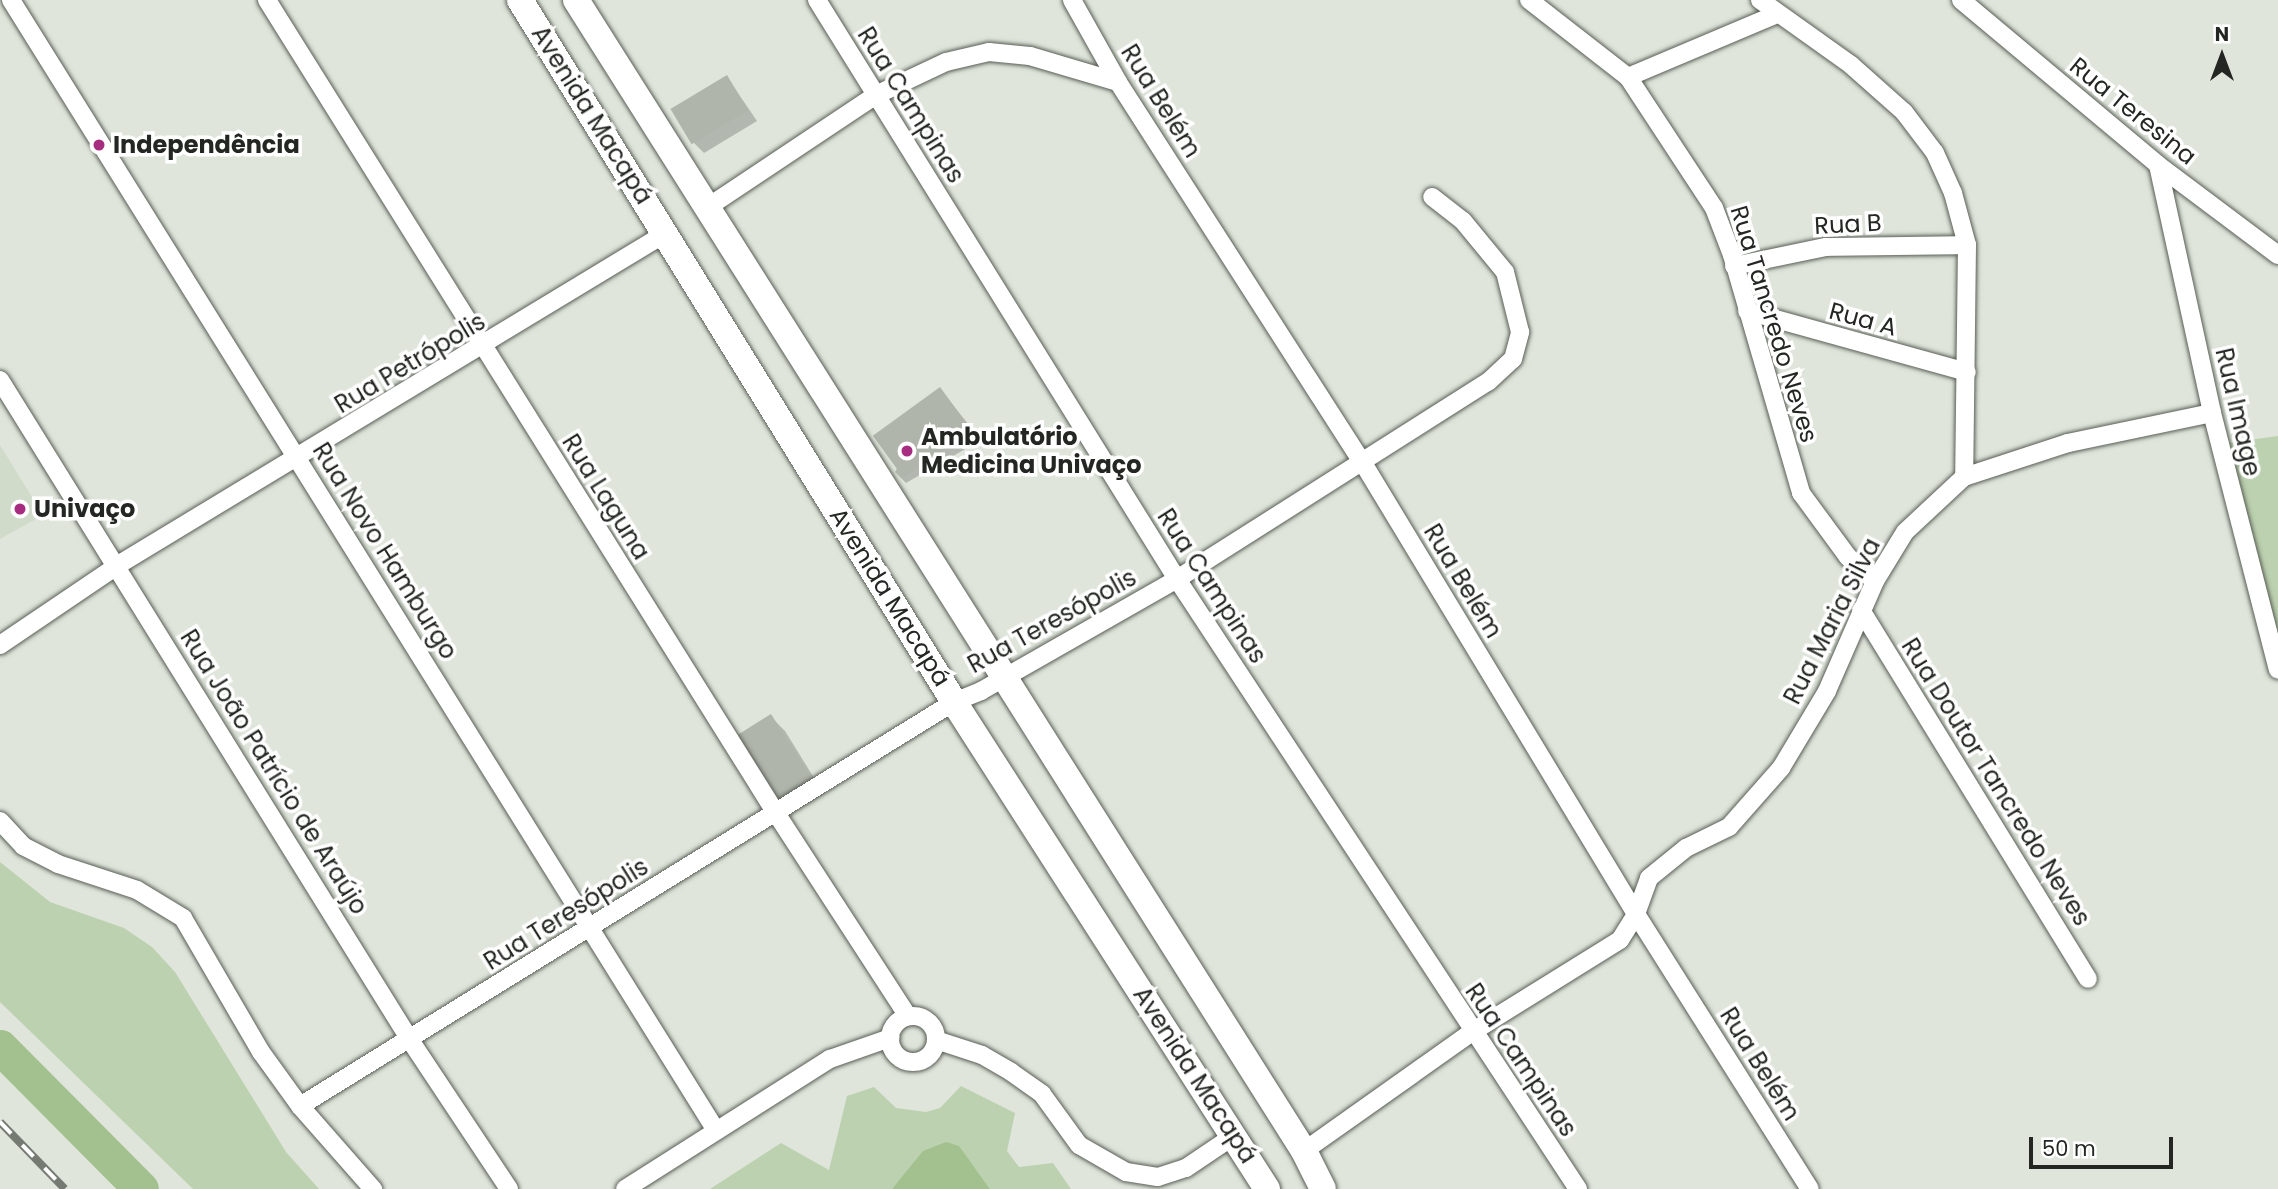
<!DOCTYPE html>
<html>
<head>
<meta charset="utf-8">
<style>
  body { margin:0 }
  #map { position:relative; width:2278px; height:1189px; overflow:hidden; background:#dfe5db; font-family:Poppins,sans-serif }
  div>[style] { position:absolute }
  .built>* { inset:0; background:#d0dbca }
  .green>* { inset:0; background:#bcd1af }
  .water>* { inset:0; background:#a2c18e }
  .shadow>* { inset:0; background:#0003 }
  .river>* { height:35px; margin:-17.5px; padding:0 17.5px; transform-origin:17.5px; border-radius:17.5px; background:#a2c18e }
  .building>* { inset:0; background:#b0b5ac; transform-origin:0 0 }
  .roads { filter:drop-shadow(0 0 2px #585e55) drop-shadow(0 0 2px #585e55) }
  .street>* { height:18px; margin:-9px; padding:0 9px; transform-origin:9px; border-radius:9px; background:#fff }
  .street>.ring { margin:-9px; padding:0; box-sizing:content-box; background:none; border:18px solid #fff; border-radius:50% }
  .secondary>* { height:26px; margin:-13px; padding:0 13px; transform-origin:13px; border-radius:13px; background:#fff }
  .rail>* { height:8px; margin-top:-4px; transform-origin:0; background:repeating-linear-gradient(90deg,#fff 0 16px,#757a73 0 32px); box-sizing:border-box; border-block:2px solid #757a73 }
  .dots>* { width:19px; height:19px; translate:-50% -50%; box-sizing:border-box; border:4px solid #fff; border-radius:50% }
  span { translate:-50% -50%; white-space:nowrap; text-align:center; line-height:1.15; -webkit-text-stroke:7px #fff; paint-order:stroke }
  .street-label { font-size:24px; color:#232622 }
  .poi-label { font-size:24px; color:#232622; font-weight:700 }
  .left { translate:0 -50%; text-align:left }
  .north { position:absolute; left:2187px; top:21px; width:70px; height:70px; -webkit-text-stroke:5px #fff; paint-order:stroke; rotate:0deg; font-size:19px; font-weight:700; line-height:28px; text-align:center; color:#232622 }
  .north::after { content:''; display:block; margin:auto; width:24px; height:32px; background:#232622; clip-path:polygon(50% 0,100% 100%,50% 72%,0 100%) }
  .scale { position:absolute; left:2029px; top:1137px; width:144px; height:32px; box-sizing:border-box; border:4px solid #232622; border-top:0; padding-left:9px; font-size:21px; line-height:24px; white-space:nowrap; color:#232622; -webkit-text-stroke:5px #fff; paint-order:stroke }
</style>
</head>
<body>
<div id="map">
  <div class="built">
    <div style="clip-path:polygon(0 445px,43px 515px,0 539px)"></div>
  </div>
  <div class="green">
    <div style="clip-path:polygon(2278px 436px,2278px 647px,2227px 443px)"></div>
    <div style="clip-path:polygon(0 862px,50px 902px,124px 928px,152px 947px,175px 972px,286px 1152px,319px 1189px,193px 1189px,0 1002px)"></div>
    <div style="clip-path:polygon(961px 1086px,1015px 1113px,1007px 1151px,1019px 1167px,1053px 1163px,1071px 1189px,990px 1189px,974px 1167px,898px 1182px,892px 1189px,710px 1189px,781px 1143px,829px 1170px,847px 1096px,874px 1087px,896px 1108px,926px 1112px,940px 1108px)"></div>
  </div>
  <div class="water">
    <div style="clip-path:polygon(946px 1142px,959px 1146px,990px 1189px,892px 1189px,923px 1151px)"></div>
  </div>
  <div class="shadow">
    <div style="clip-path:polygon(727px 77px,757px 121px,704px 153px,693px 142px)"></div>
    <div style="clip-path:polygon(940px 389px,981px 440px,906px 483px,895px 472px)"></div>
    <div style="clip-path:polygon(770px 716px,785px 731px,824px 794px,793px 812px,779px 798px)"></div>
  </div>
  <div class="river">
    <div style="left:0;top:1047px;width:200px;rotate:45.2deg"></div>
  </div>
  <div class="building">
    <div style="left:727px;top:75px;width:41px;height:66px;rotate:59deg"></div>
    <div style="left:940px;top:387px;width:52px;height:83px;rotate:54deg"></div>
    <div style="left:771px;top:714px;width:76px;height:39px;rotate:58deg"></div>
  </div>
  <div class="roads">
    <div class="street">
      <div style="left:11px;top:0;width:1331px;rotate:58.05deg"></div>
      <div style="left:267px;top:0;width:956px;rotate:57.96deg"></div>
      <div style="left:774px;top:810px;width:246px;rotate:57deg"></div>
      <div style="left:817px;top:0;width:682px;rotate:58.13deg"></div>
      <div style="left:1177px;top:579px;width:730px;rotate:56.68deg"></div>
      <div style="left:1072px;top:0;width:94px;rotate:60.7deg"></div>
      <div style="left:1118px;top:82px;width:453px;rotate:57.3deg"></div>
      <div style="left:1363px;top:463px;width:527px;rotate:58.81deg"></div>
      <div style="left:1636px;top:914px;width:325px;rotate:57.7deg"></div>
      <div style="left:1529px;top:0;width:125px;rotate:37.9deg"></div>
      <div style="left:1628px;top:77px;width:157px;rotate:56.7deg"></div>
      <div style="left:1714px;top:208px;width:50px;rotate:69deg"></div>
      <div style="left:1732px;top:255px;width:248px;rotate:73.8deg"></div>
      <div style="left:1801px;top:493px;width:79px;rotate:53.7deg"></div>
      <div style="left:1848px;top:557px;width:36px;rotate:42deg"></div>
      <div style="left:1760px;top:0;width:112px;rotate:35.5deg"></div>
      <div style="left:1851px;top:65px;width:71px;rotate:41.6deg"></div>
      <div style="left:1904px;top:112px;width:51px;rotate:52.9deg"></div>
      <div style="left:1935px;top:153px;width:44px;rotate:65.8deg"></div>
      <div style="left:1953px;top:193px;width:54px;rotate:74.9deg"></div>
      <div style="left:1967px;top:245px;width:232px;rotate:90.7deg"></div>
      <div style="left:1961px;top:0;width:257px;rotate:39.9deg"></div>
      <div style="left:2158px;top:165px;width:150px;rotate:36.9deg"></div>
      <div style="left:1628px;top:77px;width:160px;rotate:-22.9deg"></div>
      <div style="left:2158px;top:165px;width:254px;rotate:77.7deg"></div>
      <div style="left:2212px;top:413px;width:265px;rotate:75.6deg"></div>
      <div style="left:705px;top:209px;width:206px;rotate:-33.7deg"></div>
      <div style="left:876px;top:95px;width:77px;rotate:-25.2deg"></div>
      <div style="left:946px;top:62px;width:44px;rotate:-13.1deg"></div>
      <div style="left:989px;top:52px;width:41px;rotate:5.6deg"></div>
      <div style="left:1030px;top:56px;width:92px;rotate:16.5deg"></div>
      <div style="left:1734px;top:266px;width:94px;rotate:-11.7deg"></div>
      <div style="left:1826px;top:247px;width:141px;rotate:-0.8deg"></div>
      <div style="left:1747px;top:311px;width:228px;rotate:15.5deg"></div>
      <div style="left:0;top:380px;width:777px;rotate:58.15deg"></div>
      <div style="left:410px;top:1040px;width:179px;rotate:56.4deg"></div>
      <div style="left:1861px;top:610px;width:433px;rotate:58.4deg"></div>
      <div style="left:0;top:645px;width:143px;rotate:-34.1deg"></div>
      <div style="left:118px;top:565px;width:641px;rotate:-31.21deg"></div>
      <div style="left:0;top:821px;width:34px;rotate:47deg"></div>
      <div style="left:23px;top:846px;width:39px;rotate:27deg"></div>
      <div style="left:58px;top:864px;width:83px;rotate:18.2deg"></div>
      <div style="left:137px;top:890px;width:54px;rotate:31.3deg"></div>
      <div style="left:183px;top:918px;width:155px;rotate:59.8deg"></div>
      <div style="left:261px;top:1052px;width:67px;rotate:54.2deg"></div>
      <div style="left:300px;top:1106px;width:111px;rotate:48.7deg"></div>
      <div class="ring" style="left:890px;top:1016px;width:28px;height:28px"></div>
      <div style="left:936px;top:1040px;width:48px;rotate:18.1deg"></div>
      <div style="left:982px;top:1055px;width:34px;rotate:30deg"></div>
      <div style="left:1011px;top:1072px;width:38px;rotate:35deg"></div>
      <div style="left:1042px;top:1094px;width:63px;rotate:54deg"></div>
      <div style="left:1079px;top:1145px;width:54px;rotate:29.9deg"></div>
      <div style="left:1126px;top:1172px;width:32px;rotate:9deg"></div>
      <div style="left:1158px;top:1177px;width:29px;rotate:-18deg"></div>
      <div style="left:1186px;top:1168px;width:59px;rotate:-34deg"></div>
      <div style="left:300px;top:1106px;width:769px;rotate:-31.71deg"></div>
      <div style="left:954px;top:702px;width:29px;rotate:-22deg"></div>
      <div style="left:981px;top:691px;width:226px;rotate:-29.7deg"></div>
      <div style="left:1177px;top:579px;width:368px;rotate:-32.4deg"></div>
      <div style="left:1488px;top:382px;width:34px;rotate:-43deg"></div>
      <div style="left:1513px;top:359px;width:28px;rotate:-75deg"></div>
      <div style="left:1520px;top:332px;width:62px;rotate:-104deg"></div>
      <div style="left:1505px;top:272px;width:66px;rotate:-129.5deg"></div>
      <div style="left:1463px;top:221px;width:39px;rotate:-142deg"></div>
      <div style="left:1304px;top:1151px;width:206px;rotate:-35.3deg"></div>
      <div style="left:1472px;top:1032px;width:174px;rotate:-31.9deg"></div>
      <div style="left:1620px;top:940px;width:31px;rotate:-58deg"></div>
      <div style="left:1636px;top:914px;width:38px;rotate:-70deg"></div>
      <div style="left:1649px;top:878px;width:48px;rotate:-39deg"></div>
      <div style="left:1686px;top:848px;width:48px;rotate:-26deg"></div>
      <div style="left:1729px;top:827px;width:79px;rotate:-48.6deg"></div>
      <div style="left:1781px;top:768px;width:90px;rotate:-59.1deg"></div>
      <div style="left:1827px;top:691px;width:120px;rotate:-66.4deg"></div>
      <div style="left:1875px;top:581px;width:57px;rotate:-58.5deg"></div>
      <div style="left:1905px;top:532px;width:81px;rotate:-43deg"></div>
      <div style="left:1964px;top:477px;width:109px;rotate:-18.1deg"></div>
      <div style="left:2068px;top:443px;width:147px;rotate:-11.8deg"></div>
      <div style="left:625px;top:1189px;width:243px;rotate:-32.4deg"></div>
      <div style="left:830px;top:1059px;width:64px;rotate:-19.3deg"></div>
    </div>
    <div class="secondary">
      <div style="left:520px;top:0;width:825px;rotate:58.27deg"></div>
      <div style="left:954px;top:702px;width:579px;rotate:57.27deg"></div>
      <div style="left:576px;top:0;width:1362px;rotate:57.69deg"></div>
      <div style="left:1304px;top:1151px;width:42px;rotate:63.4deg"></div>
    </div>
  </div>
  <div class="rail">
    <div style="left:0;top:1122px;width:93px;rotate:45.9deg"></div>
  </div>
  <div class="dots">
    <div style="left:99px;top:145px;background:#a72d81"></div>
    <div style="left:907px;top:451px;background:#a72d81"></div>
    <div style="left:20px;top:509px;background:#a72d81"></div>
  </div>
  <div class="street-label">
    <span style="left:1161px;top:101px;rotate:58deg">Rua Belém</span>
    <span style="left:911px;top:105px;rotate:58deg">Rua Campinas</span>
    <span style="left:2133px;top:111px;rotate:39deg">Rua Teresina</span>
    <span style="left:592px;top:115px;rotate:58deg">Avenida Macapá</span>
    <span style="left:1848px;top:224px;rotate:-3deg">Rua B</span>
    <span style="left:1863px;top:319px;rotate:15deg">Rua A</span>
    <span style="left:1774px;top:324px;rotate:73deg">Rua Tancredo Neves</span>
    <span style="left:410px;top:363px;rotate:-31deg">Rua Petrópolis</span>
    <span style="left:2238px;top:412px;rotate:77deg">Rua Image</span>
    <span style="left:606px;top:497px;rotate:58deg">Rua Laguna</span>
    <span style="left:385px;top:551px;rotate:58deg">Rua Novo Hamburgo</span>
    <span style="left:1463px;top:581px;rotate:59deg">Rua Belém</span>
    <span style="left:1212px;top:586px;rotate:57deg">Rua Campinas</span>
    <span style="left:890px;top:597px;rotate:58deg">Avenida Macapá</span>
    <span style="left:1052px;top:621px;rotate:-29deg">Rua Teresópolis</span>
    <span style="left:1832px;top:621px;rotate:-63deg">Rua Maria Silva</span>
    <span style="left:274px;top:772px;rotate:58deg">Rua João Patrício de Araújo</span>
    <span style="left:1996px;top:782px;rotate:58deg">Rua Doutor Tancredo Neves</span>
    <span style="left:566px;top:914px;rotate:-32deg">Rua Teresópolis</span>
    <span style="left:1521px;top:1060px;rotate:56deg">Rua Campinas</span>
    <span style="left:1760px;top:1064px;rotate:58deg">Rua Belém</span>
    <span style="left:1195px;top:1075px;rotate:57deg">Avenida Macapá</span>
  </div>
  <div class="poi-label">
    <span class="left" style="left:113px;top:145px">Independência</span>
    <span class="left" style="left:921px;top:451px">Ambulatório<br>Medicina Univaço</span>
    <span class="left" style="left:34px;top:509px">Univaço</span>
  </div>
  <div class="north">N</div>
  <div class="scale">50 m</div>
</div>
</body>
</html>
